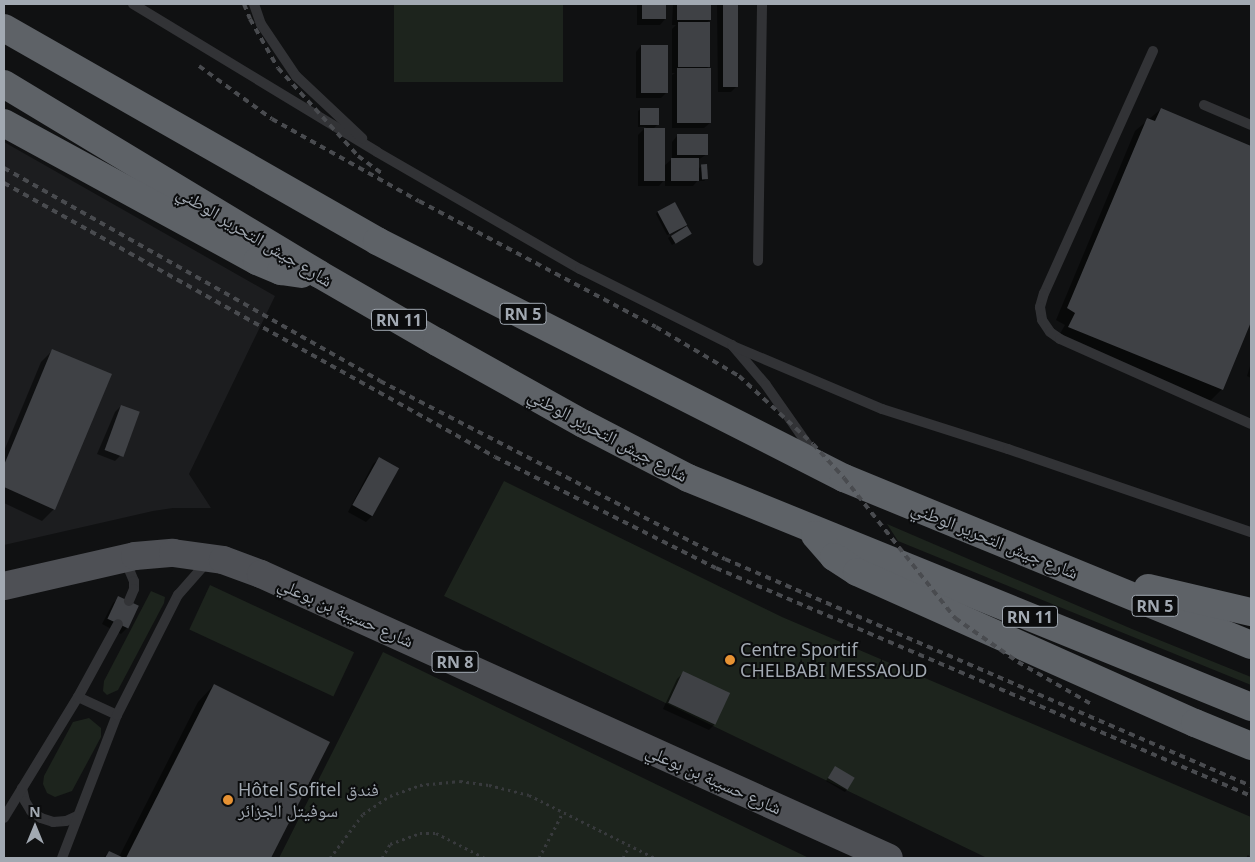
<!DOCTYPE html>
<html>
<head>
<meta charset="utf-8">
<style>
  body { margin:0 }
  #map { position:relative; width:1255px; height:862px; overflow:hidden; background:#101112; font-family:"Noto Sans","Noto Naskh Arabic",sans-serif }
  div>[style] { position:absolute }
  .built>* { inset:0; background:#1c1d1f }
  .green>* { inset:0; background:#1d241d; transform-origin:0 0 }
  .shadow>* { inset:0; background:#0007 }
  .building>* { inset:0; background:#3f4145; transform-origin:0 0 }
  .path>* { height:3px; margin-top:-1.5px; transform-origin:0; background:repeating-linear-gradient(90deg,#383a3d 0 2.5px,transparent 0 6.5px) }
  .lane>* { height:10px; margin:-5px; padding:0 5px; transform-origin:5px; border-radius:5px; background:#323336 }
  .primary>* { height:28px; margin:-14px; padding:0 14px; transform-origin:14px; border-radius:14px; background:#4e5055 }
  .highway>* { height:28px; margin:-14px; padding:0 14px; transform-origin:14px; border-radius:14px; background:#5e6267 }
  .rail>* { height:4px; margin-top:-2px; transform-origin:0; background:repeating-linear-gradient(90deg,#494b4f 0 6px,transparent 0 11px) }
  .dots>* { width:14px; height:14px; translate:-50% -50%; box-sizing:border-box; border:2px solid #0b0c0d; border-radius:50% }
  span { translate:-50% -50%; white-space:nowrap; text-align:center; line-height:1.15; -webkit-text-stroke:4px #0b0c0d; paint-order:stroke }
  .shield-label span { padding:1px 4px; background:#0b0c0d; border:1px solid; border-radius:4px; -webkit-text-stroke-width:0 }
  .shield-label { font-size:16px; color:#a2a9b2; font-weight:700 }
  .street-label { font-size:18px; color:#a2a9b2 }
  .poi-label { font-size:18px; color:#a2a9b2 }
  .left { translate:0 -50%; text-align:left }
  .frame { position:absolute; inset:0; border:5px solid #a2a9b2; pointer-events:none }
  .north { position:absolute; left:10px; top:802px; width:50px; height:50px; -webkit-text-stroke:4px #0b0c0d; paint-order:stroke; rotate:0deg; font-size:14px; font-weight:700; line-height:20px; text-align:center; color:#a2a9b2 }
  .north::after { content:''; display:block; margin:auto; width:18px; height:22px; background:#a2a9b2; clip-path:polygon(50% 0,100% 100%,50% 72%,0 100%) }
</style>
</head>
<body>
<div id="map">
  <div class="built">
    <div style="clip-path:polygon(4px 142px,275px 296px,189px 474px,211px 508px,173px 508px,153px 511px,4px 545px)"></div>
  </div>
  <div class="green">
    <div style="left:394px;top:4px;width:169px;height:78px"></div>
    <div style="clip-path:polygon(504px 481px,782px 617px,1251px 817px,1251px 858px,1248px 855px,1246px 858px,987px 858px,444px 596px)"></div>
    <div style="clip-path:polygon(887px 524px,1132px 629px,1251px 677px,1251px 685px,898px 541px)"></div>
    <div style="left:210px;top:585px;width:159px;height:49px;rotate:25deg"></div>
    <div style="clip-path:polygon(151px 591px,165px 597px,164px 603px,118px 690px,107px 695px,103px 691px,104px 681px)"></div>
    <div style="clip-path:polygon(383px 652px,734px 822px,809px 858px,279px 858px)"></div>
    <div style="clip-path:polygon(89px 718px,101px 728px,101px 737px,72px 791px,55px 797px,47px 793px,43px 784px,44px 776px,73px 722px)"></div>
  </div>
  <div class="shadow">
    <div style="clip-path:polygon(637px 4px,665px 4px,665px 19px,660px 25px,637px 25px)"></div>
    <div style="clip-path:polygon(673px 4px,710px 4px,710px 20px,706px 23px,708px 67px,706px 70px,710px 123px,704px 128px,672px 128px,672px 75px,675px 73px,672px 73px,672px 29px,676px 25px,672px 25px)"></div>
    <div style="clip-path:polygon(717px 4px,737px 4px,737px 86px,731px 92px,718px 92px)"></div>
    <div style="clip-path:polygon(641px 46px,667px 92px,661px 98px,636px 98px,636px 52px)"></div>
    <div style="clip-path:polygon(641px 109px,658px 124px,653px 129px,664px 166px,672px 159px,672px 142px,677px 136px,707px 154px,698px 160px,698px 169px,702px 166px,707px 178px,704px 181px,699px 181px,699px 179px,693px 186px,665px 186px,665px 179px,659px 186px,638px 186px,638px 135px,646px 127px,638px 127px,638px 111px)"></div>
    <div style="clip-path:polygon(1161px 109px,1251px 148px,1251px 319px,1222px 389px,1210px 401px,1057px 339px,1065px 325px,1056px 320px,1135px 131px)"></div>
    <div style="clip-path:polygon(658px 211px,685px 224px,679px 230px,667px 235px,656px 214px)"></div>
    <div style="clip-path:polygon(690px 234px,672px 245px,668px 238px,671px 236px)"></div>
    <div style="clip-path:polygon(52px 351px,54px 509px,42px 521px,4px 503px,4px 451px,41px 362px)"></div>
    <div style="clip-path:polygon(1251px 363px,1251px 378px,1247px 376px)"></div>
    <div style="clip-path:polygon(121px 406px,120px 456px,115px 461px,97px 454px,115px 412px)"></div>
    <div style="clip-path:polygon(379px 459px,372px 516px,366px 522px,348px 512px,373px 464px)"></div>
    <div style="clip-path:polygon(119px 598px,127px 628px,121px 634px,102px 624px,113px 603px)"></div>
    <div style="clip-path:polygon(683px 673px,729px 694px,715px 724px,709px 730px,663px 709px,677px 679px)"></div>
    <div style="clip-path:polygon(214px 685px,328px 742px,270px 858px,103px 858px,109px 852px,119px 857px,198px 702px)"></div>
    <div style="clip-path:polygon(835px 767px,847px 789px,845px 792px,826px 781px)"></div>
  </div>
  <div class="building">
    <div style="left:642px;top:4px;width:24px;height:15px"></div>
    <div style="left:677px;top:4px;width:34px;height:16px"></div>
    <div style="left:723px;top:4px;width:15px;height:83px"></div>
    <div style="left:678px;top:22px;width:32px;height:45px"></div>
    <div style="left:641px;top:45px;width:27px;height:48px"></div>
    <div style="left:677px;top:68px;width:34px;height:55px"></div>
    <div style="left:640px;top:108px;width:19px;height:17px"></div>
    <div style="clip-path:polygon(1161px 108px,1251px 146px,1251px 322px,1223px 390px,1068px 327px,1075px 313px,1067px 308px,1147px 118px,1155px 121px)"></div>
    <div style="left:644px;top:128px;width:21px;height:53px"></div>
    <div style="left:677px;top:134px;width:31px;height:21px"></div>
    <div style="left:671px;top:158px;width:28px;height:23px"></div>
    <div style="left:707px;top:164px;width:15px;height:6px;rotate:86deg"></div>
    <div style="left:675px;top:202px;width:26px;height:20px;rotate:62deg"></div>
    <div style="left:687px;top:226px;width:9px;height:19px;rotate:58deg"></div>
    <div style="clip-path:polygon(52px 349px,112px 374px,55px 510px,4px 487px,4px 465px)"></div>
    <div style="left:121px;top:405px;width:20px;height:48px;rotate:20deg"></div>
    <div style="left:379px;top:457px;width:23px;height:55px;rotate:29deg"></div>
    <div style="left:118px;top:596px;width:23px;height:25px;rotate:25deg"></div>
    <div style="left:683px;top:671px;width:52px;height:35px;rotate:25deg"></div>
    <div style="clip-path:polygon(214px 684px,330px 742px,271px 858px,126px 858px)"></div>
    <div style="left:835px;top:766px;width:23px;height:14px;rotate:31deg"></div>
    <div style="clip-path:polygon(109px 851px,124px 858px,105px 858px)"></div>
  </div>
  <div class="path">
    <div style="left:330px;top:858px;width:55px;rotate:-53.1deg"></div>
    <div style="left:363px;top:814px;width:32px;rotate:-34deg"></div>
    <div style="left:390px;top:796px;width:32px;rotate:-20deg"></div>
    <div style="left:420px;top:785px;width:40px;rotate:-5.7deg"></div>
    <div style="left:460px;top:781px;width:29px;rotate:8deg"></div>
    <div style="left:489px;top:785px;width:41px;rotate:14deg"></div>
    <div style="left:529px;top:795px;width:141px;rotate:26.6deg"></div>
    <div style="left:382px;top:858px;width:16px;rotate:-60deg"></div>
    <div style="left:390px;top:844px;width:32px;rotate:-20deg"></div>
    <div style="left:420px;top:833px;width:16px"></div>
    <div style="left:436px;top:833px;width:55px;rotate:27deg"></div>
    <div style="left:539px;top:858px;width:50px;rotate:-62.4deg"></div>
    <div style="left:623px;top:858px;width:13px;rotate:-63deg"></div>
  </div>
  <div class="lane">
    <div style="left:133px;top:4px;width:285px;rotate:31.2deg"></div>
    <div style="left:377px;top:152px;width:234px;rotate:30deg"></div>
    <div style="left:580px;top:269px;width:170px;rotate:26.6deg"></div>
    <div style="left:732px;top:345px;width:52px;rotate:49.6deg"></div>
    <div style="left:766px;top:385px;width:85px;rotate:55deg"></div>
    <div style="left:254px;top:4px;width:21px;rotate:71deg"></div>
    <div style="left:261px;top:24px;width:63px;rotate:56.1deg"></div>
    <div style="left:296px;top:76px;width:91px;rotate:43.2deg"></div>
    <div style="left:1153px;top:51px;width:265px;rotate:114.2deg"></div>
    <div style="left:1044px;top:293px;width:15px;rotate:106deg"></div>
    <div style="left:1040px;top:307px;width:13px;rotate:81deg"></div>
    <div style="left:1042px;top:320px;width:14px;rotate:56deg"></div>
    <div style="left:1050px;top:332px;width:12px;rotate:35deg"></div>
    <div style="left:1060px;top:339px;width:209px;rotate:24deg"></div>
    <div style="left:1204px;top:105px;width:51px;rotate:23.1deg"></div>
    <div style="left:758px;top:261px;width:257px;rotate:-89.1deg"></div>
    <div style="left:733px;top:346px;width:162px;rotate:22.9deg"></div>
    <div style="left:882px;top:409px;width:132px;rotate:17.6deg"></div>
    <div style="left:1008px;top:449px;width:257px;rotate:18.9deg"></div>
    <div style="left:125px;top:560px;width:23px;rotate:67deg"></div>
    <div style="left:134px;top:581px;width:8px;rotate:90deg"></div>
    <div style="left:134px;top:589px;width:13px;rotate:113deg"></div>
    <div style="left:78px;top:697px;width:43px;rotate:24.8deg"></div>
    <div style="left:22px;top:788px;width:13px;rotate:77deg"></div>
    <div style="left:25px;top:801px;width:12px;rotate:59deg"></div>
    <div style="left:31px;top:811px;width:12px;rotate:35deg"></div>
    <div style="left:41px;top:818px;width:13px;rotate:18deg"></div>
    <div style="left:53px;top:822px;width:13px;rotate:-4deg"></div>
    <div style="left:66px;top:821px;width:12px;rotate:-24deg"></div>
    <div style="left:4px;top:818px;width:142px;rotate:-58.6deg"></div>
    <div style="left:78px;top:697px;width:83px;rotate:-61.3deg"></div>
    <div style="left:62px;top:858px;width:153px;rotate:-69deg"></div>
    <div style="left:117px;top:715px;width:135px;rotate:-63.1deg"></div>
    <div style="left:178px;top:595px;width:44px;rotate:-48.7deg"></div>
  </div>
  <div class="primary">
    <div style="left:4px;top:586px;width:134px;rotate:-12.9deg"></div>
    <div style="left:135px;top:556px;width:38px;rotate:-5deg"></div>
    <div style="left:173px;top:553px;width:50px;rotate:8deg"></div>
    <div style="left:223px;top:560px;width:40px;rotate:20.2deg"></div>
    <div style="left:261px;top:574px;width:689px;rotate:24.33deg"></div>
  </div>
  <div class="highway">
    <div style="left:4px;top:28px;width:430px;rotate:29.7deg"></div>
    <div style="left:377px;top:241px;width:524px;rotate:26.91deg"></div>
    <div style="left:844px;top:478px;width:440px;rotate:22.3deg"></div>
    <div style="left:4px;top:84px;width:368px;rotate:31.1deg"></div>
    <div style="left:319px;top:274px;width:136px;rotate:30deg"></div>
    <div style="left:437px;top:342px;width:168px;rotate:29.2deg"></div>
    <div style="left:584px;top:424px;width:117px;rotate:27.4deg"></div>
    <div style="left:688px;top:478px;width:608px;rotate:22.13deg"></div>
    <div style="left:4px;top:123px;width:288px;rotate:28.6deg"></div>
    <div style="left:257px;top:261px;width:26px;rotate:23deg"></div>
    <div style="left:281px;top:271px;width:21px;rotate:8deg"></div>
    <div style="left:815px;top:535px;width:29px;rotate:49deg"></div>
    <div style="left:834px;top:557px;width:27px;rotate:33deg"></div>
    <div style="left:857px;top:572px;width:370px;rotate:24.1deg"></div>
    <div style="left:1195px;top:723px;width:61px;rotate:22.3deg"></div>
    <div style="left:1148px;top:588px;width:106px;rotate:13.1deg"></div>
  </div>
  <div class="rail">
    <div style="left:244px;top:4px;width:16px;rotate:68deg"></div>
    <div style="left:250px;top:19px;width:56px;rotate:60.3deg"></div>
    <div style="left:278px;top:68px;width:119px;rotate:47.7deg"></div>
    <div style="left:358px;top:156px;width:29px;rotate:36deg"></div>
    <div style="left:199px;top:66px;width:90px;rotate:36deg"></div>
    <div style="left:272px;top:119px;width:168px;rotate:29.2deg"></div>
    <div style="left:419px;top:201px;width:268px;rotate:28deg"></div>
    <div style="left:656px;top:327px;width:96px;rotate:30.6deg"></div>
    <div style="left:739px;top:376px;width:100px;rotate:42.6deg"></div>
    <div style="left:813px;top:444px;width:46px;rotate:47.6deg"></div>
    <div style="left:844px;top:478px;width:179px;rotate:51.6deg"></div>
    <div style="left:955px;top:618px;width:77px;rotate:34.9deg"></div>
    <div style="left:1018px;top:662px;width:84px;rotate:29.9deg"></div>
    <div style="left:4px;top:168px;width:432px;rotate:29.5deg"></div>
    <div style="left:380px;top:381px;width:388px;rotate:27.3deg"></div>
    <div style="left:725px;top:559px;width:573px;rotate:23.34deg"></div>
    <div style="left:4px;top:183px;width:562px;rotate:29.16deg"></div>
    <div style="left:495px;top:457px;width:247px;rotate:26.7deg"></div>
    <div style="left:716px;top:568px;width:582px;rotate:23.08deg"></div>
  </div>
  <div class="dots">
    <div style="left:730px;top:660px;background:#e79233"></div>
    <div style="left:228px;top:800px;background:#e79233"></div>
  </div>
  <div class="shield-label">
    <span style="left:523px;top:314px">RN 5</span>
    <span style="left:399px;top:320px">RN 11</span>
    <span style="left:1155px;top:606px">RN 5</span>
    <span style="left:1030px;top:617px">RN 11</span>
    <span style="left:455px;top:662px">RN 8</span>
  </div>
  <div class="street-label">
    <span style="left:255px;top:236px;rotate:31deg">شارع جيش التحرير الوطني</span>
    <span style="left:608px;top:435px;rotate:28deg">شارع جيش التحرير الوطني</span>
    <span style="left:995px;top:540px;rotate:22deg">شارع جيش التحرير الوطني</span>
    <span style="left:346px;top:612px;rotate:24deg">شارع حسيبة بن بوعلي</span>
    <span style="left:714px;top:779px;rotate:24deg">شارع حسيبة بن بوعلي</span>
  </div>
  <div class="poi-label">
    <span class="left" style="left:740px;top:660px">Centre Sportif<br>CHELBABI MESSAOUD</span>
    <span class="left" style="left:238px;top:800px">Hôtel Sofitel فندق<br>سوفيتل الجزائر</span>
  </div>
  <div class="frame"></div>
  <div class="north">N</div>
</div>
</body>
</html>
